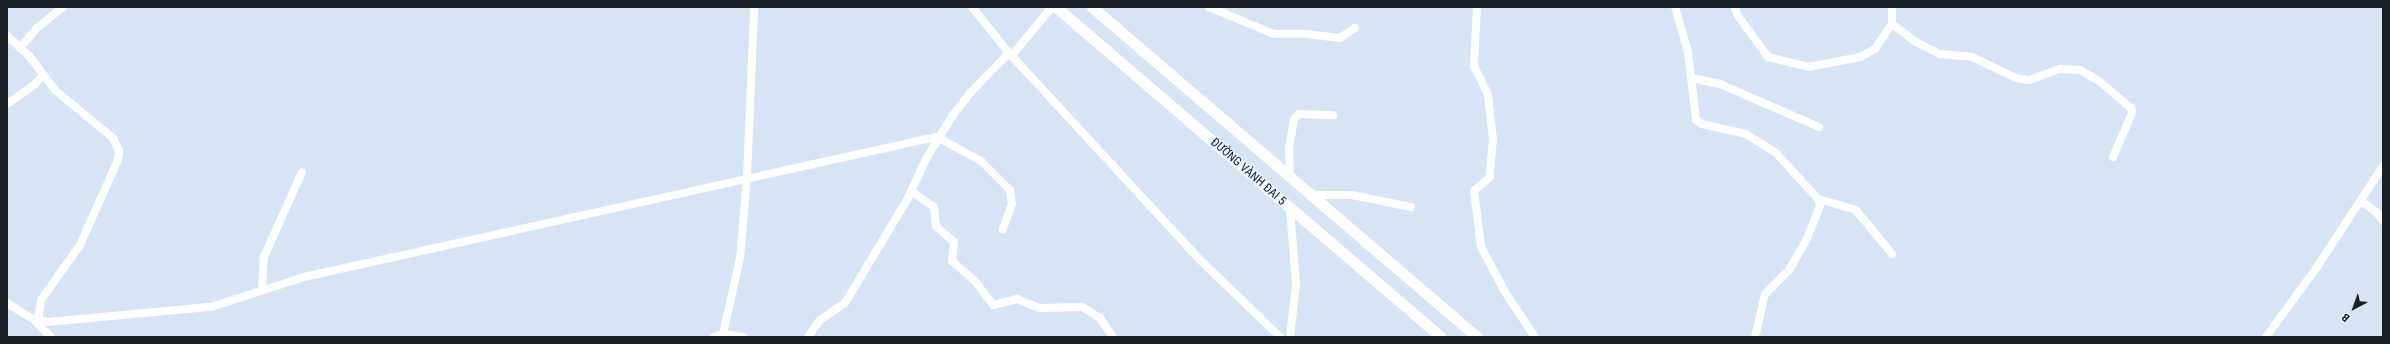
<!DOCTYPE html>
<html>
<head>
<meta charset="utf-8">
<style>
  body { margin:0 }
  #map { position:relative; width:2390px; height:344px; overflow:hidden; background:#d7e4f5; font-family:"Roboto Condensed",sans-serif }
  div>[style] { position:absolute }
  .street>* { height:8px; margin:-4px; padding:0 4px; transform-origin:4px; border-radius:4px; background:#fff }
  .secondary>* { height:11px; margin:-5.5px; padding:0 5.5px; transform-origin:5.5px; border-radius:5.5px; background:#fff }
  span { translate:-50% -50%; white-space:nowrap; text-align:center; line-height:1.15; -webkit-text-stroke:3px #e6f1ff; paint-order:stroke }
  .street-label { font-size:12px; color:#1a1f25 }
  .frame { position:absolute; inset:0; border:8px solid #1a1f25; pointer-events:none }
  .north { position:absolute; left:2334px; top:288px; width:40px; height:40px; -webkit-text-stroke:3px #e6f1ff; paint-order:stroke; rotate:221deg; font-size:11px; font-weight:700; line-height:16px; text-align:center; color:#1a1f25 }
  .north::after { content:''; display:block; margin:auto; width:14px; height:18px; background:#1a1f25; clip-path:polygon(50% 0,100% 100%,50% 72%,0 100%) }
</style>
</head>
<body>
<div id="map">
  <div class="street">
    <div style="left:972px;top:7px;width:59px;rotate:51.2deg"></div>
    <div style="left:1009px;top:53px;width:277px;rotate:47.3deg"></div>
    <div style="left:1197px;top:257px;width:115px;rotate:43.9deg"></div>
    <div style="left:1209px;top:7px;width:70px;rotate:22.6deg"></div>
    <div style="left:1274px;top:34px;width:33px"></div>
    <div style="left:1307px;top:34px;width:33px;rotate:7deg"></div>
    <div style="left:1340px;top:38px;width:18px;rotate:-34deg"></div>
    <div style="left:1477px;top:7px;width:59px;rotate:92.9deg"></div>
    <div style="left:1474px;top:66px;width:32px;rotate:64deg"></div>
    <div style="left:1488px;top:95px;width:44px;rotate:83.5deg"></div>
    <div style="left:1493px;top:139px;width:38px;rotate:95deg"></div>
    <div style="left:1490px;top:177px;width:21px;rotate:139deg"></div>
    <div style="left:1474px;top:191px;width:56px;rotate:82.9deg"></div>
    <div style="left:1481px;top:247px;width:51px;rotate:61.9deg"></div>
    <div style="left:1505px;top:292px;width:54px;rotate:56.3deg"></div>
    <div style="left:1675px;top:7px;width:47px;rotate:73.9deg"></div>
    <div style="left:1688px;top:52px;width:68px;rotate:83.3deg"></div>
    <div style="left:1696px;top:120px;width:7px;rotate:34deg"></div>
    <div style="left:1702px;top:124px;width:45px;rotate:12.8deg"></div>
    <div style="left:1746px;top:134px;width:36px;rotate:32deg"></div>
    <div style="left:1776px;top:153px;width:62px;rotate:47.6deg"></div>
    <div style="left:1818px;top:199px;width:7px;rotate:74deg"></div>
    <div style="left:1820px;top:206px;width:35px;rotate:112deg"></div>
    <div style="left:1807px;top:239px;width:34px;rotate:120deg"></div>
    <div style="left:1790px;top:269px;width:35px;rotate:135deg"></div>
    <div style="left:1765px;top:294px;width:44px;rotate:103.1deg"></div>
    <div style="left:1735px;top:7px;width:9px;rotate:72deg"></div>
    <div style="left:1738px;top:16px;width:51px;rotate:53.8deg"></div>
    <div style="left:1768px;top:57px;width:42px;rotate:13.7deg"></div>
    <div style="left:1809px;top:67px;width:52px;rotate:-11.1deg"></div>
    <div style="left:1860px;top:57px;width:17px;rotate:-28deg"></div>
    <div style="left:1875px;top:49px;width:30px;rotate:-56deg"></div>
    <div style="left:1892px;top:24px;width:17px;rotate:-90deg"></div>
    <div style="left:1892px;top:24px;width:30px;rotate:37deg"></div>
    <div style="left:1916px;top:42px;width:27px;rotate:27deg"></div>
    <div style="left:1940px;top:54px;width:32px;rotate:5deg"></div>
    <div style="left:1972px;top:57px;width:49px;rotate:25.5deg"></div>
    <div style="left:2016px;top:78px;width:13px;rotate:9deg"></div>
    <div style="left:2029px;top:80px;width:33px;rotate:-20deg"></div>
    <div style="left:2060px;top:69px;width:20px;rotate:3deg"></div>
    <div style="left:2080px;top:70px;width:22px;rotate:30deg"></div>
    <div style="left:2099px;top:81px;width:42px;rotate:40.2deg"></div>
    <div style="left:2131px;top:108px;width:5px;rotate:79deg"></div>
    <div style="left:2132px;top:113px;width:48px;rotate:113.4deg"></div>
    <div style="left:7px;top:36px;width:31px;rotate:42deg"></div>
    <div style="left:30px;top:57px;width:41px;rotate:52.9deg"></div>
    <div style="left:55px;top:90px;width:75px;rotate:39.6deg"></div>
    <div style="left:113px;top:138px;width:14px;rotate:65deg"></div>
    <div style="left:119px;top:151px;width:9px;rotate:96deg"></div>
    <div style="left:118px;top:160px;width:93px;rotate:114.1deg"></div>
    <div style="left:80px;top:245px;width:67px;rotate:125.3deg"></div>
    <div style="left:41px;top:300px;width:21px;rotate:98deg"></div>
    <div style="left:20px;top:48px;width:26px;rotate:-50deg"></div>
    <div style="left:37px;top:28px;width:33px;rotate:-39deg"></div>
    <div style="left:1012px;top:55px;width:62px;rotate:-50.2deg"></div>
    <div style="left:1692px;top:78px;width:29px;rotate:12deg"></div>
    <div style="left:1720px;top:84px;width:108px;rotate:23.5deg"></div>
    <div style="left:7px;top:104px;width:33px;rotate:-35deg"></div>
    <div style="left:34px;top:85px;width:13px;rotate:-48deg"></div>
    <div style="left:939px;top:138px;width:48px;rotate:28.7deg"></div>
    <div style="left:981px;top:161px;width:41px;rotate:45deg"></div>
    <div style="left:1010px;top:190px;width:14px;rotate:82deg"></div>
    <div style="left:1012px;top:204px;width:27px;rotate:110deg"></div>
    <div style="left:1290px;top:176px;width:28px;rotate:-92deg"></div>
    <div style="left:1289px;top:148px;width:29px;rotate:-80deg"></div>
    <div style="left:1294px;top:119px;width:7px;rotate:-45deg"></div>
    <div style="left:1299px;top:114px;width:34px;rotate:2deg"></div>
    <div style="left:911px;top:191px;width:28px;rotate:35deg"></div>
    <div style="left:934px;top:207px;width:19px;rotate:84deg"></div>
    <div style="left:936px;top:226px;width:24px;rotate:42deg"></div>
    <div style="left:954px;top:242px;width:19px;rotate:96deg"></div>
    <div style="left:952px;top:261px;width:30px;rotate:41deg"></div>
    <div style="left:975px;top:281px;width:30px;rotate:53deg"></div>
    <div style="left:993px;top:305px;width:25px;rotate:-14deg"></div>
    <div style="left:1017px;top:299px;width:24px;rotate:22deg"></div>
    <div style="left:1039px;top:308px;width:43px;rotate:-1.3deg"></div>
    <div style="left:1082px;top:307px;width:21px;rotate:31deg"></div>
    <div style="left:1100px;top:318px;width:23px;rotate:56deg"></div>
    <div style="left:1312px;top:195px;width:40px"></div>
    <div style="left:1352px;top:195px;width:60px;rotate:11.5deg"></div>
    <div style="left:1818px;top:199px;width:40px;rotate:16deg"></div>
    <div style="left:1856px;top:210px;width:57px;rotate:50.7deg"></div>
    <div style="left:2361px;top:201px;width:19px;rotate:36deg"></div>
    <div style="left:2376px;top:212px;width:11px;rotate:52deg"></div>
    <div style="left:262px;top:291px;width:34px;rotate:-87deg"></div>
    <div style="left:264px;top:257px;width:93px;rotate:-65.9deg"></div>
    <div style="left:7px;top:303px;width:31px;rotate:32deg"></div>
    <div style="left:33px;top:319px;width:15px;rotate:11deg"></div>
    <div style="left:48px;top:322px;width:164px;rotate:-5.3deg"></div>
    <div style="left:211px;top:307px;width:98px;rotate:-17.9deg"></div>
    <div style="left:304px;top:277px;width:651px;rotate:-12.5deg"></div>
    <div style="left:34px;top:320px;width:24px;rotate:45deg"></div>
    <div style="left:723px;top:334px;width:78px;rotate:-77.4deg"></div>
    <div style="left:740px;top:258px;width:81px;rotate:-85.1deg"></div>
    <div style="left:747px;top:177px;width:170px;rotate:-87.6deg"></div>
    <div style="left:714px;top:337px;width:9px;rotate:-18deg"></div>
    <div style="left:723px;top:334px;width:21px;rotate:8deg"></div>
    <div style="left:808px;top:337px;width:19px;rotate:-55deg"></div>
    <div style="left:819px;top:321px;width:32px;rotate:-35deg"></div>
    <div style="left:845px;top:303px;width:122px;rotate:-59deg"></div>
    <div style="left:908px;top:198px;width:43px;rotate:-65.2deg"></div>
    <div style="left:926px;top:159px;width:52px;rotate:-58.5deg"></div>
    <div style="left:953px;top:115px;width:28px;rotate:-52deg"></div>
    <div style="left:970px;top:93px;width:56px;rotate:-45.7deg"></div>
    <div style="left:1290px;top:337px;width:53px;rotate:-83.5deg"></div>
    <div style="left:1296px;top:284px;width:76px;rotate:-94.5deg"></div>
    <div style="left:2266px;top:337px;width:87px;rotate:-53.9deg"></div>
    <div style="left:2317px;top:267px;width:121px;rotate:-56.8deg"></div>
  </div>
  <div class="secondary">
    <div style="left:1056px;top:7px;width:507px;rotate:40.6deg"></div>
    <div style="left:1092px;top:7px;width:507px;rotate:40.6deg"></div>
  </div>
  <div class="street-label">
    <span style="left:1248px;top:172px;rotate:41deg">ĐƯỜNG VÀNH ĐAI 5</span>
  </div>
  <div class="frame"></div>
  <div class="north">B</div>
</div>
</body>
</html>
